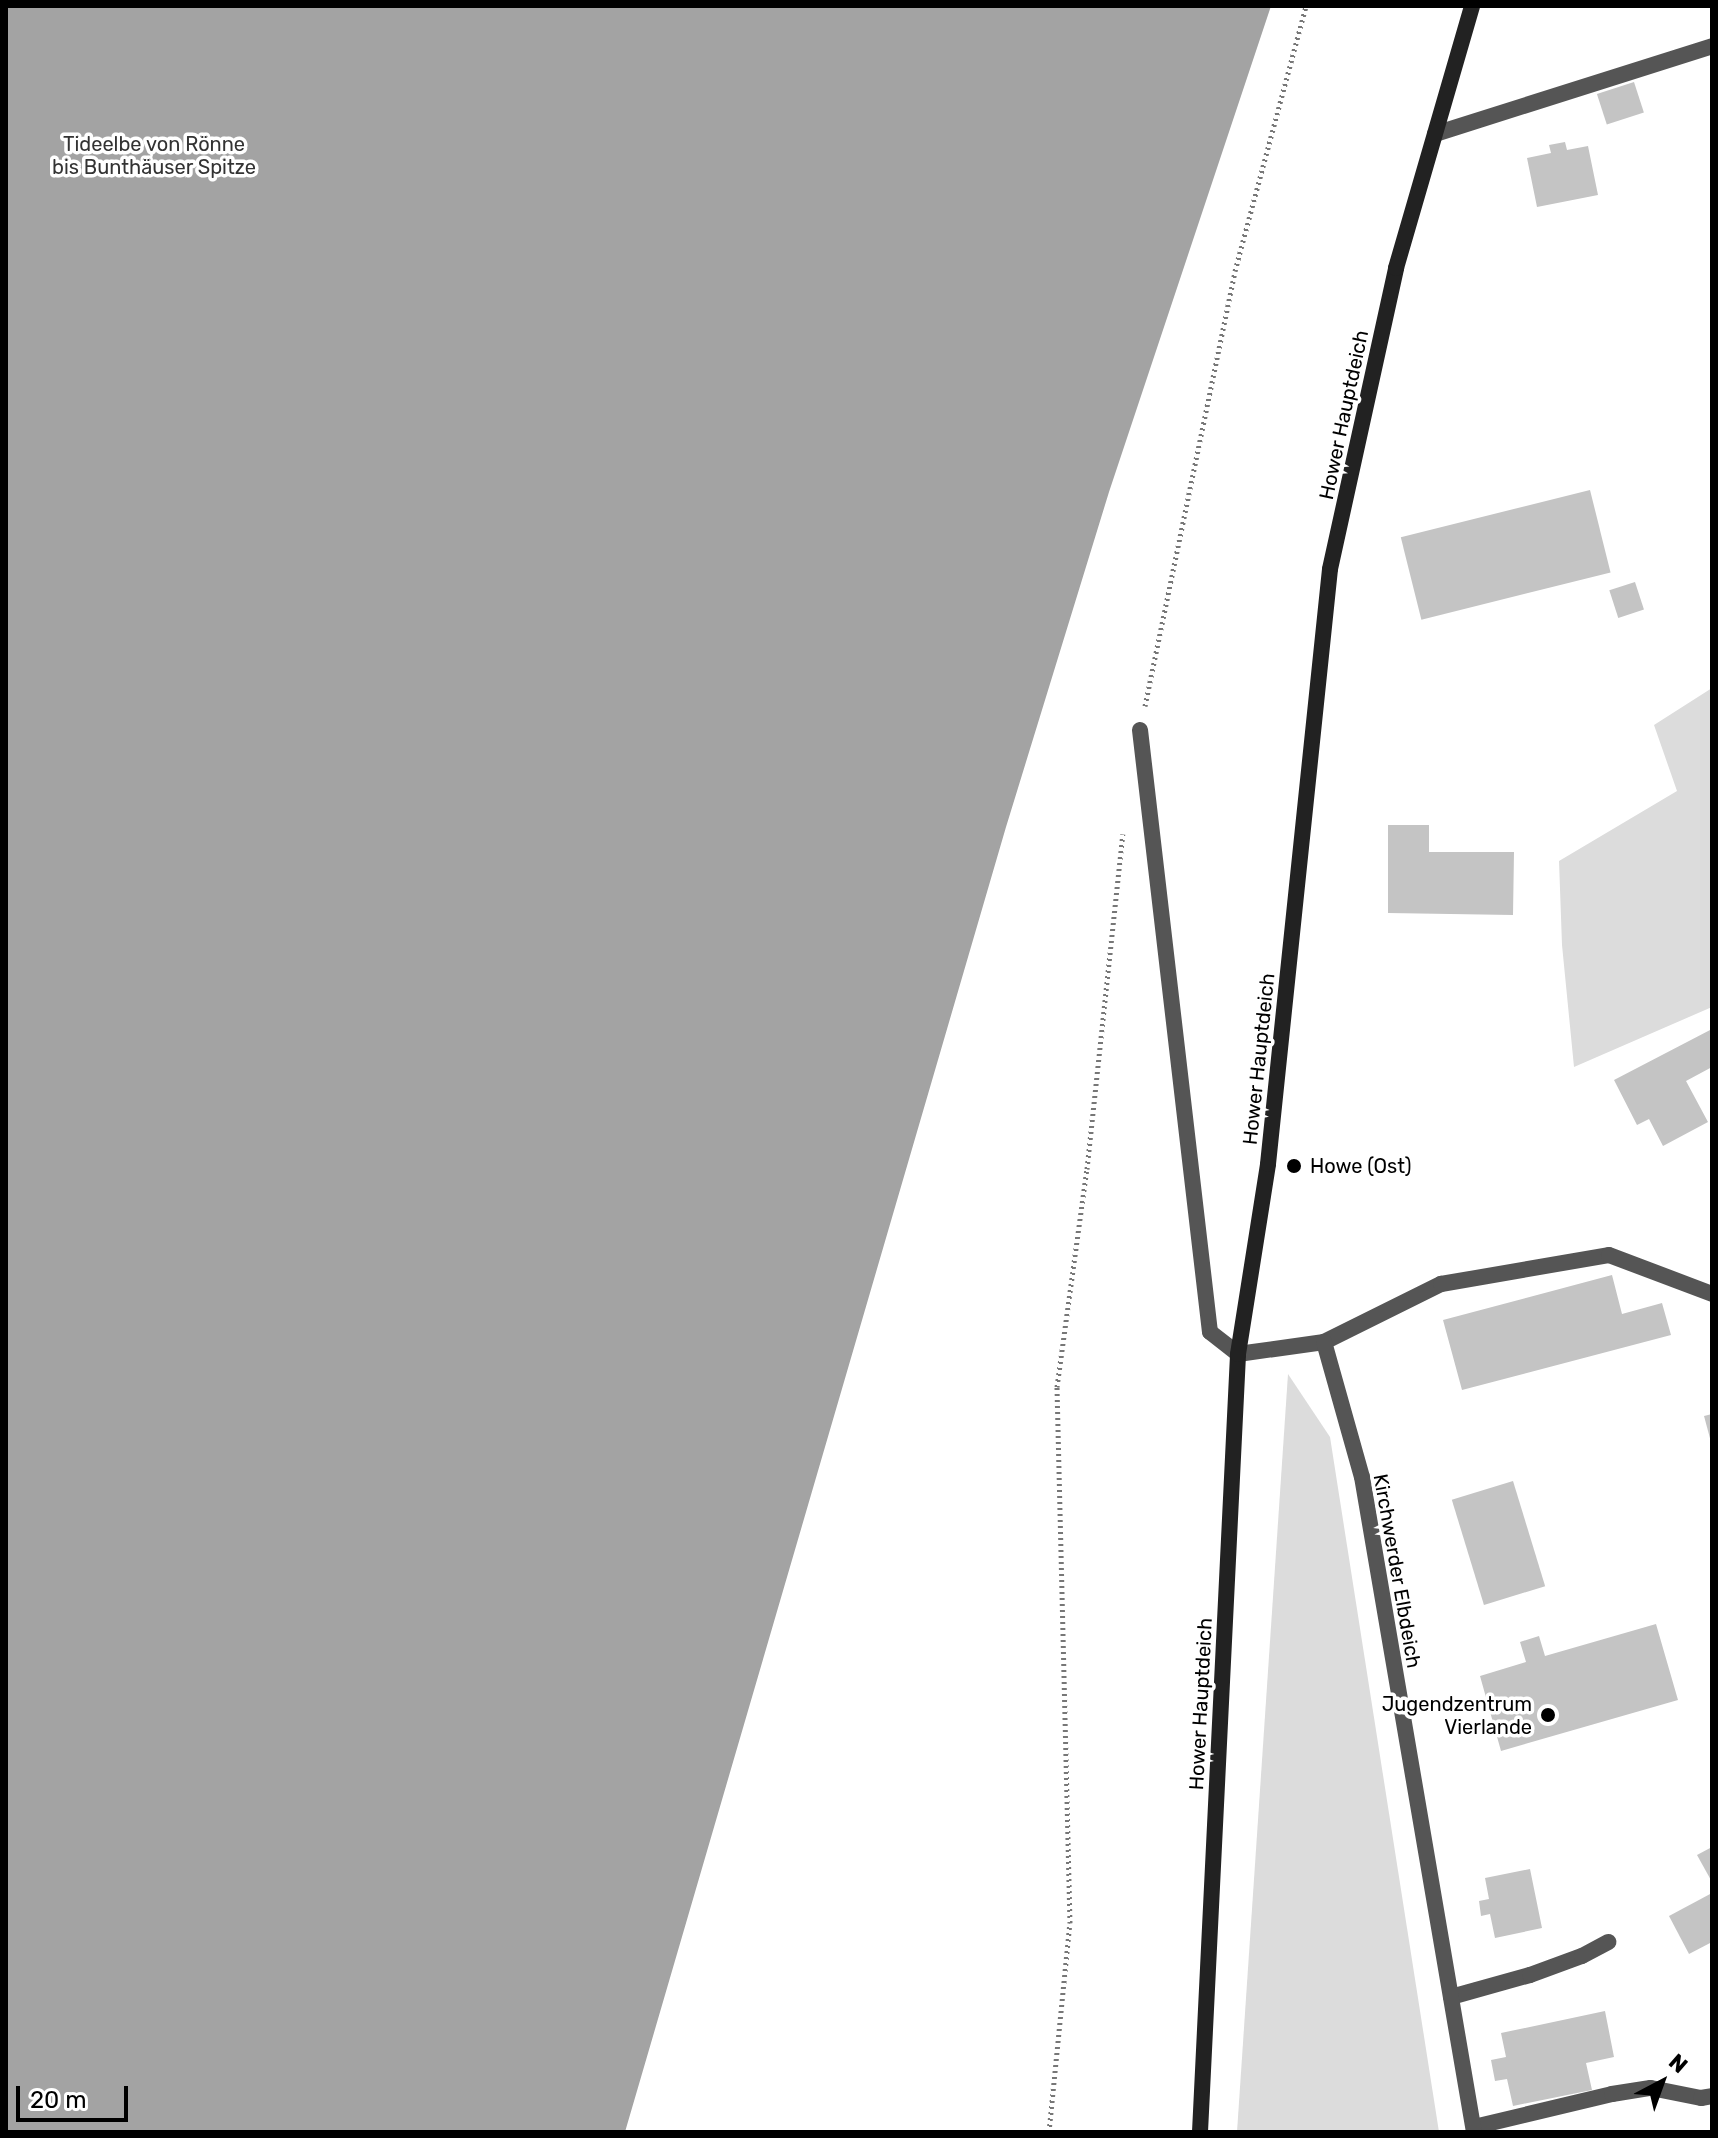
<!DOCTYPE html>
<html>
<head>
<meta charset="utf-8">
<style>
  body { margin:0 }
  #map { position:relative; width:1718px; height:2138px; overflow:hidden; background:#fff; font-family:Rubik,sans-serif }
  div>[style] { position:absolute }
  .green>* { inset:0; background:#dcdcdc }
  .water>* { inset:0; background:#a3a3a3 }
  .building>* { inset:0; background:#c4c4c4; transform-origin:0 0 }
  .path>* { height:5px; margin-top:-2.5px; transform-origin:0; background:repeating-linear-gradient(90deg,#777 0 2px,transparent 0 6px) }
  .lane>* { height:16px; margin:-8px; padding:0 8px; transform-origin:8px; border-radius:8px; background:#555 }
  .street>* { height:16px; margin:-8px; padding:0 8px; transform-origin:8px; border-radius:8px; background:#555 }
  .secondary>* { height:16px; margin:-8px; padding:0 8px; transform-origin:8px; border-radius:8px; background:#222 }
  .dots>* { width:22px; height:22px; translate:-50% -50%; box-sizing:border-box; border:4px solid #fff; border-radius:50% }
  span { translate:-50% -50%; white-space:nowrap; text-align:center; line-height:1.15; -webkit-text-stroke:7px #fff; paint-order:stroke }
  .park-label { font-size:20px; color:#333 }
  .street-label { font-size:20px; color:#000 }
  .poi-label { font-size:20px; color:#000 }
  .left { translate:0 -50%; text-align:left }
  .right { translate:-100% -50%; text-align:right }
  .frame { position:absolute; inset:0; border:8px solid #000; pointer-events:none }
  .north { position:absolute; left:1622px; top:2042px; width:80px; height:80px; -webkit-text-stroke:6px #fff; paint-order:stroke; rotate:41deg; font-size:22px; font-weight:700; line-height:32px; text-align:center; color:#000 }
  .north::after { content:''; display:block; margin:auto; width:28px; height:36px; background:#000; clip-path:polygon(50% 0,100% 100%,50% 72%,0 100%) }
  .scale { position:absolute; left:16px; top:2086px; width:112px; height:36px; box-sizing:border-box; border:4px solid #000; border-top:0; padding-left:10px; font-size:24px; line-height:28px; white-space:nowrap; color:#000; -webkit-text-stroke:6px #fff; paint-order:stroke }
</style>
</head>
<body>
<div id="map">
  <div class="green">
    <div style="clip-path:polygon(1712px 688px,1712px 1007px,1574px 1067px,1562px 945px,1559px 861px,1677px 791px,1654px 725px)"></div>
    <div style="clip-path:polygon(1288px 1374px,1330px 1437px,1439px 2132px,1237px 2132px)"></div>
  </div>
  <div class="water">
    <div style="clip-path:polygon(6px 6px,1271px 6px,1109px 492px,1006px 827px,625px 2132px,6px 2132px)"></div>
  </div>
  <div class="building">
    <div style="left:1634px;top:82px;width:32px;height:39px;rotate:72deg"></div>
    <div style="clip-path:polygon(1565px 142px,1567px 150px,1588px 146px,1598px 195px,1537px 207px,1527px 158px,1551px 153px,1549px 145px)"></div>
    <div style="left:1590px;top:490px;width:85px;height:195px;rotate:76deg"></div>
    <div style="left:1635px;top:582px;width:29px;height:27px;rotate:72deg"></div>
    <div style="clip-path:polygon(1388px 825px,1429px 825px,1429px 852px,1514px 852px,1513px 915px,1388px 913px)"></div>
    <div style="clip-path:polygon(1712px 1029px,1712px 1067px,1686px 1081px,1708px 1122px,1663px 1146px,1649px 1119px,1637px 1125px,1614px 1080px)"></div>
    <div style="clip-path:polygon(1612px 1275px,1622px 1314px,1662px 1303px,1671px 1335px,1462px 1390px,1443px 1320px)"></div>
    <div style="clip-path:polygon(1712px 1414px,1712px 1442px,1711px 1442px,1704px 1416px)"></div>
    <div style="left:1513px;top:1481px;width:110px;height:64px;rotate:73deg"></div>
    <div style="clip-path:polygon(1656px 1624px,1678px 1700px,1501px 1751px,1480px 1676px,1526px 1662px,1520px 1642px,1539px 1636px,1545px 1656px)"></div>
    <div style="clip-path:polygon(1712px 1847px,1712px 1882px,1697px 1855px)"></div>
    <div style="clip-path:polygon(1530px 1869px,1542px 1928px,1495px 1938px,1490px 1914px,1481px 1916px,1479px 1901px,1489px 1899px,1485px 1878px)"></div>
    <div style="clip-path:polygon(1712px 1893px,1712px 1942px,1689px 1954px,1669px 1916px)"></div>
    <div style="clip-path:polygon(1605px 2011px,1614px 2057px,1586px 2063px,1592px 2090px,1513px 2106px,1507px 2079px,1495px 2081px,1491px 2060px,1506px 2057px,1501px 2033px)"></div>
  </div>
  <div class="path">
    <div style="left:1145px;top:706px;width:444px;rotate:-78.3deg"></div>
    <div style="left:1235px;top:271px;width:274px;rotate:-75deg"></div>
    <div style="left:1049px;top:2132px;width:210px;rotate:-84.3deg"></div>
    <div style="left:1070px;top:1923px;width:536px;rotate:-91.39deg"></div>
    <div style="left:1057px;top:1387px;width:220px;rotate:-82.2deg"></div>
    <div style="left:1087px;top:1169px;width:337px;rotate:-83.9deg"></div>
  </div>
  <div class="lane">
    <div style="left:1435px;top:134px;width:291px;rotate:-17.6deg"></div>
    <div style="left:1140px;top:730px;width:606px;rotate:83.37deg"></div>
    <div style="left:1210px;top:1332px;width:36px;rotate:38deg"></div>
    <div style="left:1324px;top:1342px;width:131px;rotate:-26.4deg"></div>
    <div style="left:1441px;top:1284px;width:170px;rotate:-9.8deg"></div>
    <div style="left:1609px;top:1255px;width:110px;rotate:20.7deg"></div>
    <div style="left:1451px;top:1997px;width:82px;rotate:-15.6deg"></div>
    <div style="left:1530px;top:1975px;width:55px;rotate:-20.1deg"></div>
    <div style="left:1582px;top:1956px;width:30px;rotate:-28deg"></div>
    <div style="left:1474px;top:2127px;width:142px;rotate:-13.4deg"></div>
    <div style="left:1612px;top:2094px;width:39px;rotate:-9deg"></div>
    <div style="left:1651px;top:2088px;width:51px;rotate:11.3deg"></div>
    <div style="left:1701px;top:2098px;width:11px;rotate:-10deg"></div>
  </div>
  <div class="street">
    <div style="left:1238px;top:1354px;width:87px;rotate:-7.9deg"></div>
    <div style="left:1324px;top:1342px;width:140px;rotate:74.3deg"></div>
    <div style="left:1362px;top:1477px;width:665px;rotate:80.3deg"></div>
  </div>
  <div class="secondary">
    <div style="left:1200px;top:2132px;width:779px;rotate:-87.2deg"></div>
    <div style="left:1238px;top:1354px;width:192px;rotate:-81deg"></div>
    <div style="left:1268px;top:1164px;width:598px;rotate:-84.05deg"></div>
    <div style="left:1330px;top:569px;width:308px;rotate:-77.6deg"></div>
    <div style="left:1396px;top:268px;width:273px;rotate:-73.8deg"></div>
  </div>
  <div class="dots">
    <div style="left:1294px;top:1166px;background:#000"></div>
    <div style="left:1548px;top:1715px;background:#000"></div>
  </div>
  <div class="park-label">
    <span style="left:154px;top:156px">Tideelbe von Rönne<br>bis Bunthäuser Spitze</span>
  </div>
  <div class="street-label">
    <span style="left:1344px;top:415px;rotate:-78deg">Hower Hauptdeich</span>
    <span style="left:1259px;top:1059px;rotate:-84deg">Hower Hauptdeich</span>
    <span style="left:1397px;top:1571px;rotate:80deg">Kirchwerder Elbdeich</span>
    <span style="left:1201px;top:1704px;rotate:-87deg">Hower Hauptdeich</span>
  </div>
  <div class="poi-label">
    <span class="left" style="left:1310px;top:1166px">Howe (Ost)</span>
    <span class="right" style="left:1532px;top:1716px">Jugendzentrum<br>Vierlande</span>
  </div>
  <div class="frame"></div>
  <div class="north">N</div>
  <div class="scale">20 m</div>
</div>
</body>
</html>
